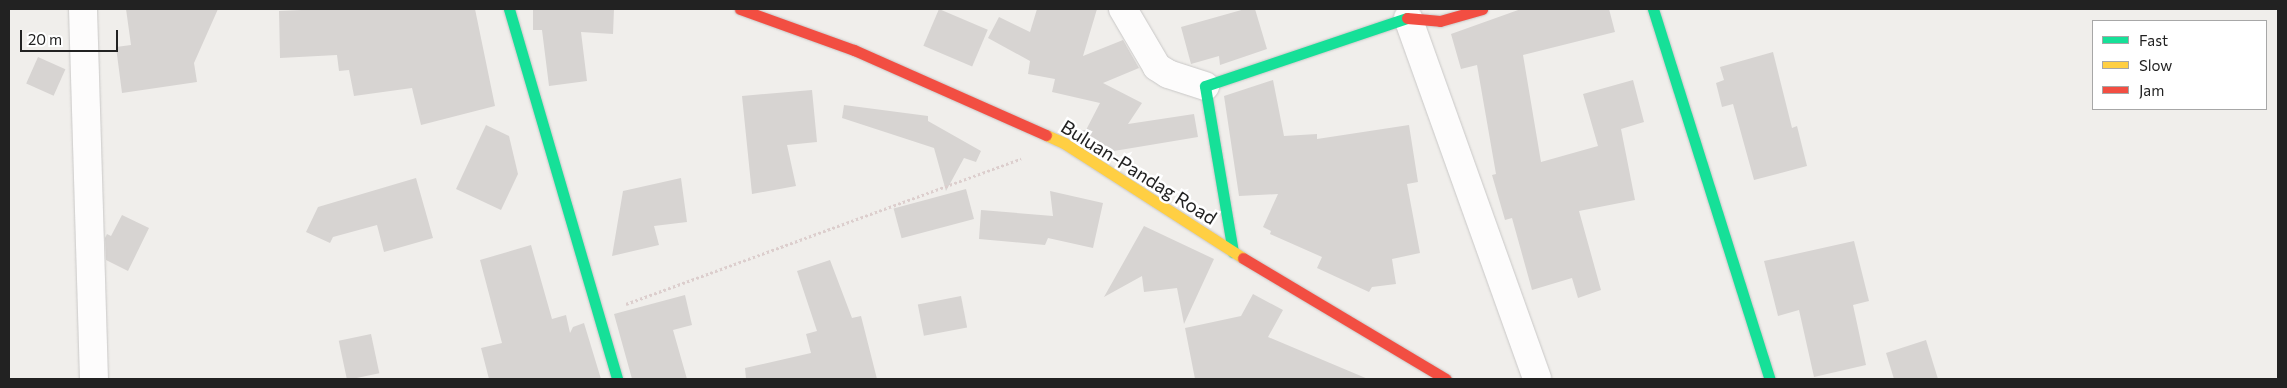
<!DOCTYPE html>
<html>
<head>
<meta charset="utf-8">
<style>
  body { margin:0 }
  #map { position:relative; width:2287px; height:388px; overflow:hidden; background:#f0eeeb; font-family:Commissioner,sans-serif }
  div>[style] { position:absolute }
  .building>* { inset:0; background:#d7d4d2; transform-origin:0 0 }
  .path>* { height:3px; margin-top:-1.5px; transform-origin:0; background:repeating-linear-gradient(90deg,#dccecd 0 2.5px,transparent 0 5px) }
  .roads { filter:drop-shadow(0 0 1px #c9c8c7) drop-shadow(0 0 1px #c9c8c7) }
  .street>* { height:28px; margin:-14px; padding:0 14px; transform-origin:14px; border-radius:14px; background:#fdfcfc }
  .fast>* { height:11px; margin:-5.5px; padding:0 5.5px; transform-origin:5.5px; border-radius:5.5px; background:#16e098 }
  .slow>* { height:11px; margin:-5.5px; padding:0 5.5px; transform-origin:5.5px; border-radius:5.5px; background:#ffcf43 }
  .jam>* { height:11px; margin:-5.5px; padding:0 5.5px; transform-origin:5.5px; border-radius:5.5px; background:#f24e42 }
  span { translate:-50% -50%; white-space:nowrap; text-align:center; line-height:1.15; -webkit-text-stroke:5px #fff; paint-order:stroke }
  .street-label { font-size:19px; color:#222 }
  .frame { position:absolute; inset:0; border:10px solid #222; pointer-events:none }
  .legend { position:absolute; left:2092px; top:20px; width:175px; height:90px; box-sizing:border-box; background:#fff; border:1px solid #a7a7a7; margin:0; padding:6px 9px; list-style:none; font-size:15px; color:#222 }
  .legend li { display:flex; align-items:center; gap:10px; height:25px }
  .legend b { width:25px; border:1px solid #a7a7a7 }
  .scale { position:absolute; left:20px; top:30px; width:98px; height:22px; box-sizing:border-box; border:2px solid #222; border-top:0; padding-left:6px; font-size:15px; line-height:18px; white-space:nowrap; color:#222; -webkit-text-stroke:4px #fff; paint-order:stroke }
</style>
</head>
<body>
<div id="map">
  <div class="building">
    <div style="clip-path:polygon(126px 9px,218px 9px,194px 63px,197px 82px,122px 93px,116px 47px,131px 45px)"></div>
    <div style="clip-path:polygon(324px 9px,475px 9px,495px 106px,421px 125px,412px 88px,354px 96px,349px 70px,339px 71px,337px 55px,280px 58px,279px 11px)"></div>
    <div style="clip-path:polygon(533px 9px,614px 9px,613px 34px,581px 32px,587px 81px,549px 86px,542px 30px,533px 30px)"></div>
    <div style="left:939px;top:9px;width:53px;height:40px;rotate:23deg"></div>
    <div style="clip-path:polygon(1037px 9px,1097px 9px,1083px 56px,1123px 40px,1139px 68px,1103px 83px,1142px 103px,1128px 124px,1194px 114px,1198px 137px,1114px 151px,1113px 154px,1075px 132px,1086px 130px,1100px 103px,1052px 92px,1055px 79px,1028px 74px,1030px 61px,988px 38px,999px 17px,1030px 32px)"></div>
    <div style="clip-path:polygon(1245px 9px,1255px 9px,1267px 49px,1220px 65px,1219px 56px,1191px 64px,1181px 27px)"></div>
    <div style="clip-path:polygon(1521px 9px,1609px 9px,1615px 32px,1523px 55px,1541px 162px,1598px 146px,1583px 94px,1633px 80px,1644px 122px,1621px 129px,1635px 200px,1579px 211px,1601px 290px,1578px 298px,1572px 278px,1532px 290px,1512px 218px,1505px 220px,1492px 175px,1496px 174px,1477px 65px,1461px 69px,1451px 34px)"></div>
    <div style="clip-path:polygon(1773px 52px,1792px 128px,1797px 126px,1807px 166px,1754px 180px,1733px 104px,1722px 107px,1716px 83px,1724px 80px,1720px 67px)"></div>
    <div style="left:38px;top:57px;width:30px;height:29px;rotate:24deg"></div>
    <div style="clip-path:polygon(1273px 80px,1284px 136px,1317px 134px,1317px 139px,1409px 125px,1418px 182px,1407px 184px,1420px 253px,1392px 259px,1396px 284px,1372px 287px,1369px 292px,1317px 268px,1322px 257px,1270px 234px,1271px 231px,1263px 227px,1278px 194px,1239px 196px,1224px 96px)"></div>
    <div style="clip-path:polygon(812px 90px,817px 142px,787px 145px,796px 186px,752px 194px,742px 96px)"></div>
    <div style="clip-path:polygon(844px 105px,928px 116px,928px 121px,981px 151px,976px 162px,964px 158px,946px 191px,934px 148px,842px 118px)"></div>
    <div style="clip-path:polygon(486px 125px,509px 136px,518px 174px,501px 210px,456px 189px)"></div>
    <div style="clip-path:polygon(416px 178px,433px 238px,384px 252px,377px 225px,333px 237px,330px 243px,306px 232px,318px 207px)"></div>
    <div style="clip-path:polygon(681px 178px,687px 222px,654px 226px,659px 245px,612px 256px,623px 191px)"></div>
    <div style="left:966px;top:189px;width:31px;height:75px;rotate:75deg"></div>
    <div style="clip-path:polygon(1050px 191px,1103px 203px,1093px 248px,1048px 238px,1045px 245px,979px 239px,981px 210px,1053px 216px)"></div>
    <div style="clip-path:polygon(122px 215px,149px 228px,128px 271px,106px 260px,105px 238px,107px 234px,111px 236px)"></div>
    <div style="clip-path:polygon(1144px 226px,1214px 259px,1184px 324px,1177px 288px,1144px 292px,1142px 276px,1104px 297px)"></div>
    <div style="clip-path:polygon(1854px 241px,1869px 301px,1853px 305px,1866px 365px,1814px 377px,1799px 310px,1778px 316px,1764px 261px)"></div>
    <div style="clip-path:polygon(531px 245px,552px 319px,566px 315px,570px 333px,573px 327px,584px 323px,601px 379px,489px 379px,481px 348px,502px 343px,480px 260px)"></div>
    <div style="clip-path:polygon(830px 260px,852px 318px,861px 316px,877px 379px,746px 379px,745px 368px,811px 353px,806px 334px,817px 331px,797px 271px)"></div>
    <div style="clip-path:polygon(1253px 294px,1283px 310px,1268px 337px,1368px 379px,1195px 379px,1185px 328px,1241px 316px)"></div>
    <div style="clip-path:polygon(685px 295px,692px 325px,673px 330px,687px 379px,632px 379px,614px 314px)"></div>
    <div style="left:961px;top:296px;width:32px;height:44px;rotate:79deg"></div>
    <div style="left:371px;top:334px;width:40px;height:33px;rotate:78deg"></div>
    <div style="clip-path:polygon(1926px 340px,1938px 379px,1894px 379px,1886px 353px)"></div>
  </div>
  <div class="path">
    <div style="left:626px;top:304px;width:421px;rotate:-20.2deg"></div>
  </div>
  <div class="roads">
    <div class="street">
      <div style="left:83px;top:9px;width:370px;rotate:88.3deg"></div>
      <div style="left:1123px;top:9px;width:67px;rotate:59.6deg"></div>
      <div style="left:1157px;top:67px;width:13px;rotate:32deg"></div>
      <div style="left:1168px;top:74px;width:39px;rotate:18deg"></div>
      <div style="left:1408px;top:18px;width:383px;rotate:70.3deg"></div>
    </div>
    <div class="fast">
      <div style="left:509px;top:9px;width:385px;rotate:73.7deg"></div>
      <div style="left:1653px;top:9px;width:388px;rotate:72.5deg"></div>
      <div style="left:1233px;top:252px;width:168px;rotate:-99.6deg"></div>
      <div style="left:1205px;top:86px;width:213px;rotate:-18.6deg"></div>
    </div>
    <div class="slow">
      <div style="left:1046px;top:135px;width:20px;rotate:24deg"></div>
      <div style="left:1064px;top:143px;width:213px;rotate:32.7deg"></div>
    </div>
    <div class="jam">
      <div style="left:740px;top:9px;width:121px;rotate:19.8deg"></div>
      <div style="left:854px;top:50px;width:210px;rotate:23.9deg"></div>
      <div style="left:1407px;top:18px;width:33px;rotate:5deg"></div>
      <div style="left:1440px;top:21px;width:44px;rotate:-15.9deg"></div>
      <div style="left:1243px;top:258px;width:236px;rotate:30.8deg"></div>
    </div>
  </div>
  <div class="street-label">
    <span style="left:1139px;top:172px;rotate:32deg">Buluan-Pandag Road</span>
  </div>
  <div class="frame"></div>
  <ul class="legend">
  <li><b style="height:6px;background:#16e098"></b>Fast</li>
  <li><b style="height:6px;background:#ffcf43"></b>Slow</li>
  <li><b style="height:6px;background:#f24e42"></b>Jam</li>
  </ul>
  <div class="scale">20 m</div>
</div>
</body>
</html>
